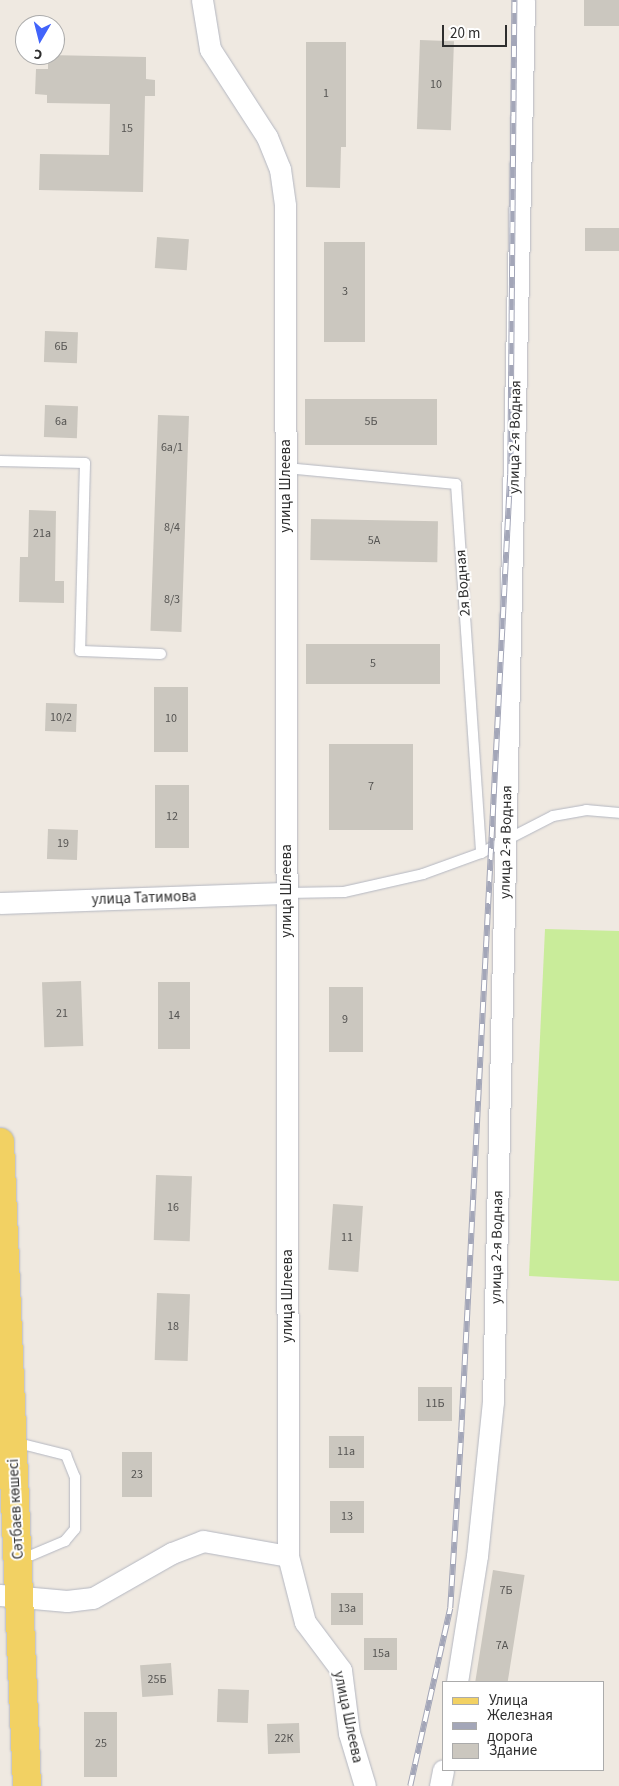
<!DOCTYPE html>
<html>
<head>
<meta charset="utf-8">
<style>
  body { margin:0 }
  #map { position:relative; width:619px; height:1786px; overflow:hidden; background:#efe9e1; font-family:"Source Sans 3",sans-serif }
  div>[style] { position:absolute }
  .pitch>* { inset:0; background:#c9ec9a }
  .building>* { inset:0; background:#cbc7bf; transform-origin:0 0 }
  .roads { filter:drop-shadow(0 0 1px #b4b7c1) drop-shadow(0 0 1px #b4b7c1) }
  .lane>* { height:10px; margin:-5px; padding:0 5px; transform-origin:5px; border-radius:5px; background:#fff }
  .street>* { height:21px; margin:-10.5px; padding:0 10.5px; transform-origin:10.5px; border-radius:10.5px; background:#fff }
  .primary>* { height:28px; margin:-14px; padding:0 14px; transform-origin:14px; border-radius:14px; background:#f2d163 }
  .rail>* { height:5.5px; margin-top:-2.75px; transform-origin:0; background:repeating-linear-gradient(90deg,#fff 0 11px,#a3a6b8 0 22px); box-sizing:border-box; border-block:1px solid #a3a6b8 }
  span { translate:-50% -50%; white-space:nowrap; text-align:center; line-height:1.15; -webkit-text-stroke:4px #fff; paint-order:stroke }
  .number-label { font-size:12px; color:#555452 }
  .number-label span { -webkit-text-stroke-width:0 }
  .street-label { font-size:15px; color:#2e2e2e }
  .legend { position:absolute; left:442px; top:1681px; width:162px; height:90px; box-sizing:border-box; background:#fff; border:1px solid #ababab; margin:0; padding:6px 9px; list-style:none; font-size:15px; color:#2e2e2e }
  .legend li { display:flex; align-items:center; gap:10px; height:25px }
  .legend b { width:25px; border:1px solid #ababab }
  .north { position:absolute; left:15px; top:15px; width:50px; height:50px; box-sizing:border-box; background:#fff; border:1px solid #ababab; border-radius:50%; rotate:188deg; font-size:14px; font-weight:700; line-height:20px; text-align:center; color:#2e2e2e }
  .north::after { content:''; display:block; margin:auto; width:18px; height:22px; background:#4264fb; clip-path:polygon(50% 0,100% 100%,50% 72%,0 100%) }
  .scale { position:absolute; left:442px; top:25px; width:65px; height:22px; box-sizing:border-box; border:2px solid #2e2e2e; border-top:0; padding-left:6px; font-size:15px; line-height:18px; white-space:nowrap; color:#2e2e2e; -webkit-text-stroke:4px #fff; paint-order:stroke }
</style>
</head>
<body>
<div id="map">
  <div class="pitch">
    <div style="clip-path:polygon(545px 929px,619px 931px,619px 1281px,529px 1276px)"></div>
  </div>
  <div class="building">
    <div style="left:584px;top:0;width:35px;height:26px"></div>
    <div style="left:420px;top:40px;width:34px;height:89px;rotate:2deg"></div>
    <div style="clip-path:polygon(306px 42px,346px 42px,346px 147px,341px 147px,340px 188px,306px 187px)"></div>
    <div style="clip-path:polygon(48px 55px,146px 57px,146px 79px,155px 80px,155px 96px,145px 96px,143px 192px,39px 190px,40px 154px,109px 155px,110px 104px,47px 103px,47px 95px,35px 94px,36px 69px,48px 69px)"></div>
    <div style="left:585px;top:228px;width:34px;height:23px"></div>
    <div style="left:157px;top:237px;width:32px;height:31px;rotate:4deg"></div>
    <div style="left:324px;top:242px;width:41px;height:100px"></div>
    <div style="left:45px;top:331px;width:33px;height:31px;rotate:2deg"></div>
    <div style="left:305px;top:399px;width:132px;height:46px"></div>
    <div style="left:45px;top:405px;width:33px;height:32px;rotate:2deg"></div>
    <div style="left:158px;top:415px;width:31px;height:216px;rotate:2deg"></div>
    <div style="clip-path:polygon(29px 510px,56px 511px,55px 581px,64px 581px,64px 603px,19px 602px,20px 557px,28px 557px)"></div>
    <div style="left:311px;top:519px;width:127px;height:41px;rotate:1deg"></div>
    <div style="left:306px;top:644px;width:134px;height:40px"></div>
    <div style="left:154px;top:687px;width:34px;height:65px"></div>
    <div style="left:46px;top:703px;width:31px;height:28px;rotate:2deg"></div>
    <div style="left:329px;top:744px;width:84px;height:86px"></div>
    <div style="left:155px;top:785px;width:34px;height:63px"></div>
    <div style="left:48px;top:829px;width:30px;height:30px;rotate:2deg"></div>
    <div style="left:81px;top:981px;width:65px;height:39px;rotate:88deg"></div>
    <div style="left:158px;top:982px;width:32px;height:67px"></div>
    <div style="left:329px;top:987px;width:34px;height:65px"></div>
    <div style="left:156px;top:1175px;width:36px;height:65px;rotate:2deg"></div>
    <div style="left:333px;top:1204px;width:30px;height:66px;rotate:4deg"></div>
    <div style="left:157px;top:1293px;width:33px;height:67px;rotate:2deg"></div>
    <div style="left:418px;top:1387px;width:34px;height:34px"></div>
    <div style="left:329px;top:1436px;width:35px;height:32px"></div>
    <div style="left:122px;top:1452px;width:30px;height:45px"></div>
    <div style="left:330px;top:1501px;width:34px;height:32px"></div>
    <div style="left:493px;top:1570px;width:32px;height:113px;rotate:9deg"></div>
    <div style="left:331px;top:1593px;width:32px;height:32px"></div>
    <div style="left:364px;top:1638px;width:33px;height:32px"></div>
    <div style="left:171px;top:1663px;width:32px;height:31px;rotate:86deg"></div>
    <div style="left:218px;top:1689px;width:31px;height:33px;rotate:2deg"></div>
    <div style="left:84px;top:1712px;width:33px;height:65px"></div>
    <div style="left:299px;top:1723px;width:30px;height:32px;rotate:88deg"></div>
  </div>
  <div class="roads">
    <div class="lane">
      <div style="left:0;top:461px;width:85px;rotate:1.3deg"></div>
      <div style="left:85px;top:463px;width:188px;rotate:91.5deg"></div>
      <div style="left:80px;top:651px;width:81px;rotate:2.1deg"></div>
      <div style="left:286px;top:468px;width:171px;rotate:5.4deg"></div>
      <div style="left:456px;top:484px;width:370px;rotate:86.1deg"></div>
      <div style="left:287px;top:893px;width:57px;rotate:-1deg"></div>
      <div style="left:344px;top:892px;width:81px;rotate:-12.8deg"></div>
      <div style="left:423px;top:874px;width:62px;rotate:-19.9deg"></div>
      <div style="left:481px;top:853px;width:81px;rotate:-27.2deg"></div>
      <div style="left:553px;top:816px;width:34px;rotate:-10deg"></div>
      <div style="left:586px;top:810px;width:33px;rotate:5deg"></div>
      <div style="left:14px;top:1442px;width:54px;rotate:14deg"></div>
      <div style="left:66px;top:1455px;width:24px;rotate:68deg"></div>
      <div style="left:75px;top:1477px;width:52px;rotate:90deg"></div>
      <div style="left:75px;top:1529px;width:16px;rotate:130deg"></div>
      <div style="left:65px;top:1541px;width:49px;rotate:157.1deg"></div>
    </div>
    <div class="street">
      <div style="left:202px;top:0;width:50px;rotate:80.7deg"></div>
      <div style="left:210px;top:49px;width:105px;rotate:57.1deg"></div>
      <div style="left:267px;top:137px;width:35px;rotate:68deg"></div>
      <div style="left:280px;top:169px;width:37px;rotate:82deg"></div>
      <div style="left:285px;top:206px;width:1350px;rotate:89.87deg"></div>
      <div style="left:288px;top:1556px;width:68px;rotate:75.6deg"></div>
      <div style="left:305px;top:1622px;width:60px;rotate:53.1deg"></div>
      <div style="left:341px;top:1670px;width:64px;rotate:82.8deg"></div>
      <div style="left:349px;top:1733px;width:55px;rotate:73.2deg"></div>
      <div style="left:0;top:903px;width:287px;rotate:-2deg"></div>
      <div style="left:0;top:1595px;width:67px;rotate:5.1deg"></div>
      <div style="left:67px;top:1601px;width:26px;rotate:-7deg"></div>
      <div style="left:93px;top:1598px;width:91px;rotate:-29.7deg"></div>
      <div style="left:172px;top:1553px;width:33px;rotate:-21deg"></div>
      <div style="left:203px;top:1541px;width:86px;rotate:10deg"></div>
      <div style="left:457px;top:1682px;width:128px;rotate:-81deg"></div>
      <div style="left:477px;top:1556px;width:155px;rotate:-84.1deg"></div>
      <div style="left:493px;top:1402px;width:1402px;rotate:-88.73deg"></div>
      <div style="left:440px;top:1786px;width:16px;rotate:-79deg"></div>
    </div>
    <div class="primary">
      <div style="left:0;top:1142px;width:645px;rotate:87.6deg"></div>
    </div>
  </div>
  <div class="rail">
    <div style="left:410px;top:1786px;width:182px;rotate:-77.3deg"></div>
    <div style="left:450px;top:1608px;width:177px;rotate:-86.4deg"></div>
    <div style="left:461px;top:1431px;width:957px;rotate:-87.07deg"></div>
    <div style="left:510px;top:475px;width:475px;rotate:-89.5deg"></div>
  </div>
  <div class="number-label">
    <span style="left:436px;top:85px">10</span>
    <span style="left:326px;top:94px">1</span>
    <span style="left:127px;top:129px">15</span>
    <span style="left:345px;top:292px">3</span>
    <span style="left:61px;top:347px">6Б</span>
    <span style="left:61px;top:422px">6а</span>
    <span style="left:371px;top:422px">5Б</span>
    <span style="left:172px;top:448px">6а/1</span>
    <span style="left:172px;top:528px">8/4</span>
    <span style="left:42px;top:534px">21а</span>
    <span style="left:374px;top:541px">5А</span>
    <span style="left:172px;top:600px">8/3</span>
    <span style="left:373px;top:664px">5</span>
    <span style="left:61px;top:718px">10/2</span>
    <span style="left:171px;top:719px">10</span>
    <span style="left:371px;top:787px">7</span>
    <span style="left:172px;top:817px">12</span>
    <span style="left:63px;top:844px">19</span>
    <span style="left:62px;top:1014px">21</span>
    <span style="left:174px;top:1016px">14</span>
    <span style="left:345px;top:1020px">9</span>
    <span style="left:173px;top:1208px">16</span>
    <span style="left:347px;top:1238px">11</span>
    <span style="left:173px;top:1327px">18</span>
    <span style="left:435px;top:1404px">11Б</span>
    <span style="left:346px;top:1452px">11а</span>
    <span style="left:137px;top:1475px">23</span>
    <span style="left:347px;top:1517px">13</span>
    <span style="left:506px;top:1591px">7Б</span>
    <span style="left:347px;top:1609px">13а</span>
    <span style="left:502px;top:1646px">7А</span>
    <span style="left:381px;top:1654px">15а</span>
    <span style="left:157px;top:1680px">25Б</span>
    <span style="left:284px;top:1739px">22К</span>
    <span style="left:101px;top:1744px">25</span>
  </div>
  <div class="street-label">
    <span style="left:515px;top:437px;rotate:-89deg">улица 2-я Водная</span>
    <span style="left:286px;top:486px;rotate:-90deg">улица Шлеева</span>
    <span style="left:463px;top:583px;rotate:-94deg">2я Водная</span>
    <span style="left:506px;top:842px;rotate:-89deg">улица 2-я Водная</span>
    <span style="left:287px;top:891px;rotate:-90deg">улица Шлеева</span>
    <span style="left:144px;top:898px;rotate:-2deg">улица Татимова</span>
    <span style="left:497px;top:1247px;rotate:-89deg">улица 2-я Водная</span>
    <span style="left:288px;top:1296px;rotate:-90deg">улица Шлеева</span>
    <span style="left:16px;top:1509px;rotate:-93deg">Сәтбаев көшесі</span>
    <span style="left:348px;top:1717px;rotate:78deg">улица Шлеева</span>
  </div>
  <ul class="legend">
  <li><b style="height:6px;background:#f2d163"></b>Улица</li>
  <li><b style="height:6px;background:#a3a6b8"></b>Железная дорога</li>
  <li><b style="height:14px;background:#cbc7bf"></b>Здание</li>
  </ul>
  <div class="north">С</div>
  <div class="scale">20 m</div>
</div>
</body>
</html>
